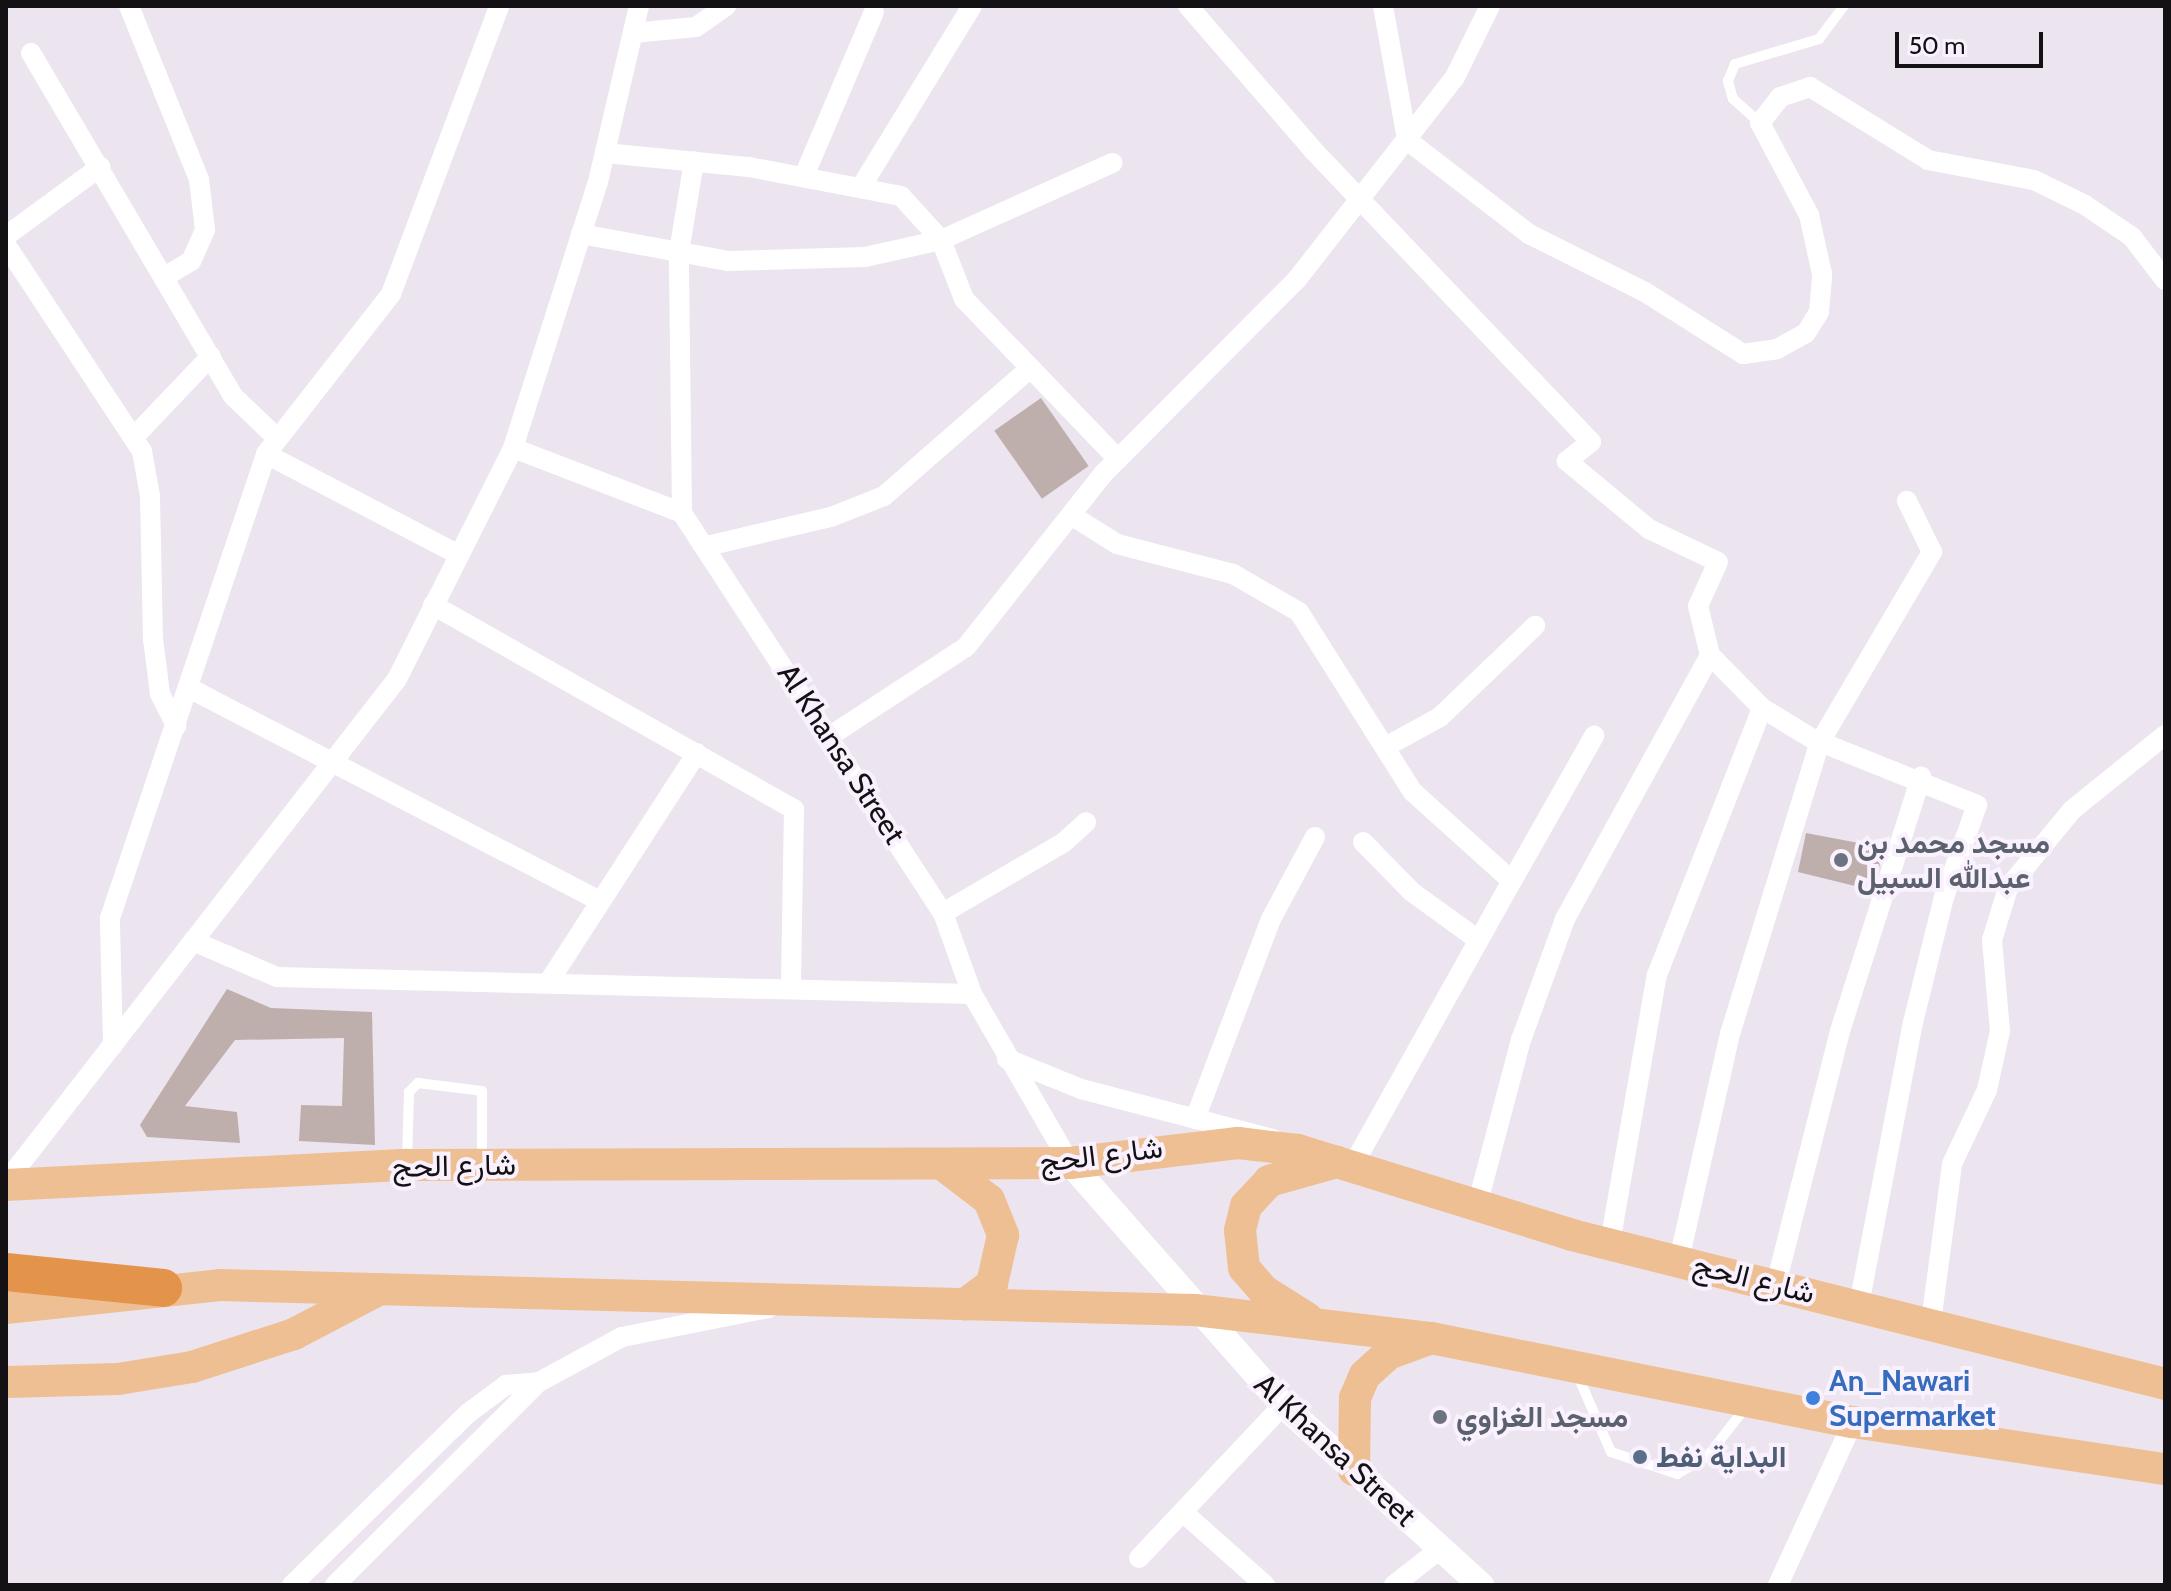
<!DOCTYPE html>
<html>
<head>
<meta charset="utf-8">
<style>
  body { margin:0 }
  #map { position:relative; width:2171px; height:1591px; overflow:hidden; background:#ece4ef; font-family:Cabin,Vazirmatn,sans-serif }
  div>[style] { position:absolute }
  .building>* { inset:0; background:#beafad; transform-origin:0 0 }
  .service>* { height:10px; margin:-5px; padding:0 5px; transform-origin:5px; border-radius:5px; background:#fff }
  .minor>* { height:20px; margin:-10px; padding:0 10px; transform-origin:10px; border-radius:10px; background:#fff }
  .tertiary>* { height:26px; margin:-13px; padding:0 13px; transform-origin:13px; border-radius:13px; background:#fff }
  .primary>* { height:32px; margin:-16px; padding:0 16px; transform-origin:16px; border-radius:16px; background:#eebf92 }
  .motorway>* { height:38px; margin:-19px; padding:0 19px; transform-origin:19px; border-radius:19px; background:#e3944a }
  .dots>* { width:22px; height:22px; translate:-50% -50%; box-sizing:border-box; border:4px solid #f9f1fd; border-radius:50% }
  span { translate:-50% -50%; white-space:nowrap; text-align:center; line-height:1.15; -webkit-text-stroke:8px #f9f1fd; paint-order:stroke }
  .street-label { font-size:30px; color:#141115 }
  .worship-label { font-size:30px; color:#5b616d; font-weight:700 }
  .left { translate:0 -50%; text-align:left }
  .shop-label { font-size:30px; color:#366cbe; font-weight:700 }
  .service-label { font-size:30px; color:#4e5e75; font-weight:700 }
  .frame { position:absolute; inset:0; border:8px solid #141115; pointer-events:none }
  .scale { position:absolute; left:1895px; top:32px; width:148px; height:36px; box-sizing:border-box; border:4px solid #141115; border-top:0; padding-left:10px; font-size:24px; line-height:28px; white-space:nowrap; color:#141115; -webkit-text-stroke:6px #f9f1fd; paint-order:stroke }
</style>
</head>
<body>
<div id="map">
  <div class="building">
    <div style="left:1041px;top:398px;width:83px;height:57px;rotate:55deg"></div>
    <div style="clip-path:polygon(1806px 833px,1885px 848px,1875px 880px,1855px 886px,1798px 872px)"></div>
    <div style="clip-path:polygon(227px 989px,271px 1008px,372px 1012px,375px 1145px,299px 1141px,301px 1105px,342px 1106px,344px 1038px,235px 1040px,185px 1106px,237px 1112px,240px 1143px,147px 1137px,140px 1125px)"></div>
  </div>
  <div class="service">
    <div style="left:1760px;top:123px;width:36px;rotate:-138deg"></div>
    <div style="left:1733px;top:99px;width:19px;rotate:-106deg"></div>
    <div style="left:1728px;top:81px;width:18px;rotate:-68deg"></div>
    <div style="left:1735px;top:64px;width:88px;rotate:-16.6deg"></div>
    <div style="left:1819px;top:39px;width:41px;rotate:-52.9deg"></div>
    <div style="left:407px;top:1160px;width:68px;rotate:-88.3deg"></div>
    <div style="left:409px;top:1092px;width:13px;rotate:-45deg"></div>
    <div style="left:418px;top:1083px;width:64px;rotate:7.1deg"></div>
    <div style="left:482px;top:1091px;width:69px;rotate:90deg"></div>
    <div style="left:1577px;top:1374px;width:85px;rotate:66.4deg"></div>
    <div style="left:1611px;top:1452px;width:70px;rotate:18.4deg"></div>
    <div style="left:1677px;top:1474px;width:34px;rotate:-30deg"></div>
    <div style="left:1707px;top:1457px;width:62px;rotate:-52.2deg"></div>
  </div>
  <div class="minor">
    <div style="left:129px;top:6px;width:187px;rotate:68deg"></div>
    <div style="left:199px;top:179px;width:51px;rotate:83.3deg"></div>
    <div style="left:205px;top:230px;width:34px;rotate:114deg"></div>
    <div style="left:191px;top:261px;width:29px;rotate:149deg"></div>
    <div style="left:1188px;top:6px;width:191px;rotate:49deg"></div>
    <div style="left:1313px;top:150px;width:403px;rotate:46.4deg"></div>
    <div style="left:1591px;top:442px;width:31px;rotate:142deg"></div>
    <div style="left:1567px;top:461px;width:107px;rotate:39.7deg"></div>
    <div style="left:1649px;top:529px;width:76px;rotate:25.6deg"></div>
    <div style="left:1718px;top:562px;width:48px;rotate:114.4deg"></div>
    <div style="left:1698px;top:606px;width:50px;rotate:76.2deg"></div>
    <div style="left:1710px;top:655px;width:74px;rotate:45.5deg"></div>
    <div style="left:1762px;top:708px;width:60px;rotate:31.3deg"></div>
    <div style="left:1813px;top:739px;width:177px;rotate:21.9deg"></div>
    <div style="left:1977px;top:805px;width:98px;rotate:109.7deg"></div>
    <div style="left:1944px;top:897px;width:129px;rotate:103.9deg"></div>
    <div style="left:1913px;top:1022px;width:288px;rotate:100.8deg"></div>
    <div style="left:1383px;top:6px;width:136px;rotate:79.8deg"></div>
    <div style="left:1407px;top:140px;width:154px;rotate:37.6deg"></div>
    <div style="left:1529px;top:234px;width:130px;rotate:26.6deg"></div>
    <div style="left:1645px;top:292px;width:116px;rotate:32.3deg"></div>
    <div style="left:1743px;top:354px;width:34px;rotate:-8deg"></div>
    <div style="left:1777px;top:349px;width:33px;rotate:-29deg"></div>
    <div style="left:1806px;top:333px;width:25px;rotate:-58deg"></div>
    <div style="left:1819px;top:312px;width:38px;rotate:-85deg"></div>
    <div style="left:1822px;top:274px;width:60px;rotate:-102.4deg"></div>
    <div style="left:1809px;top:215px;width:104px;rotate:-118deg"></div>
    <div style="left:1760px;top:123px;width:33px;rotate:-52deg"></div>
    <div style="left:1780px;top:97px;width:32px;rotate:-18deg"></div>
    <div style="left:1810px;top:87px;width:139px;rotate:31.7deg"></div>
    <div style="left:1928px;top:160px;width:108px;rotate:10.7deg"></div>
    <div style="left:2034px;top:180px;width:57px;rotate:26.1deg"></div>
    <div style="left:2085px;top:205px;width:57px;rotate:34.2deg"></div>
    <div style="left:2132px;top:237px;width:54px;rotate:52.5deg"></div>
    <div style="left:633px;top:33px;width:63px;rotate:-5.4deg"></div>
    <div style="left:696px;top:27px;width:37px;rotate:-35deg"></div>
    <div style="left:31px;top:53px;width:398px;rotate:59.5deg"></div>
    <div style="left:233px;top:396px;width:62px;rotate:43.7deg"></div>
    <div style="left:605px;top:153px;width:145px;rotate:5.6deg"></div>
    <div style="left:749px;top:167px;width:155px;rotate:10.8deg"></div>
    <div style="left:901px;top:196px;width:59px;rotate:47.7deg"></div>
    <div style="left:941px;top:240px;width:63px;rotate:68.7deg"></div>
    <div style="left:964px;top:299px;width:222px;rotate:46.1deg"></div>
    <div style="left:804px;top:176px;width:178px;rotate:-66.9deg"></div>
    <div style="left:861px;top:187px;width:212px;rotate:-58.5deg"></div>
    <div style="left:581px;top:234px;width:149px;rotate:10.4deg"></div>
    <div style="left:728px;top:261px;width:137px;rotate:-1.7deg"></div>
    <div style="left:865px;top:257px;width:78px;rotate:-12.6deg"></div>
    <div style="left:941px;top:240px;width:188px;rotate:-24.2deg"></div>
    <div style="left:6px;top:236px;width:117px;rotate:-36.3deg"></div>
    <div style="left:6px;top:245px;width:247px;rotate:56.6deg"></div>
    <div style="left:142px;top:451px;width:46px;rotate:79.9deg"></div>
    <div style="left:150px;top:496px;width:143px;rotate:88.8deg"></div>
    <div style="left:153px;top:639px;width:55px;rotate:82.7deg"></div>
    <div style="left:160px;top:694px;width:36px;rotate:63deg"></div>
    <div style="left:133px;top:438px;width:113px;rotate:-46.4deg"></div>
    <div style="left:513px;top:448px;width:181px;rotate:21deg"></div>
    <div style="left:682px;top:513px;width:478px;rotate:56.9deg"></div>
    <div style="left:943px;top:913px;width:86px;rotate:70.3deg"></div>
    <div style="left:972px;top:994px;width:195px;rotate:59.9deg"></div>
    <div style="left:266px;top:454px;width:218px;rotate:27.6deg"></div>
    <div style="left:682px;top:513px;width:261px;rotate:-90.7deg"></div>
    <div style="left:679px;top:252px;width:92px;rotate:-80.6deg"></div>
    <div style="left:1071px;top:515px;width:54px;rotate:32.2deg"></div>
    <div style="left:1117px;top:544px;width:120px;rotate:14.5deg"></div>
    <div style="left:1233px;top:574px;width:76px;rotate:29.9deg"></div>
    <div style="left:1299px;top:612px;width:213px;rotate:57.7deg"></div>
    <div style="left:1413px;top:792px;width:133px;rotate:42deg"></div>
    <div style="left:1512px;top:881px;width:167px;rotate:-60.5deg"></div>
    <div style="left:707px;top:546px;width:127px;rotate:-13.2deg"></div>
    <div style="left:831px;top:517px;width:57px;rotate:-21.6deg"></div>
    <div style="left:884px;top:496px;width:191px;rotate:-41.2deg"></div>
    <div style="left:433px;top:605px;width:415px;rotate:29.5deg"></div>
    <div style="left:794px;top:809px;width:180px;rotate:91deg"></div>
    <div style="left:189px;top:688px;width:463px;rotate:27.4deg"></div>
    <div style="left:830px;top:736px;width:163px;rotate:-33.2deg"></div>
    <div style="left:966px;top:647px;width:221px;rotate:-51.6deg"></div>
    <div style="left:1103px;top:474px;width:276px;rotate:-45.1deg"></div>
    <div style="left:1298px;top:278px;width:255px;rotate:-52deg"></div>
    <div style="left:1455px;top:77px;width:79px;rotate:-63.8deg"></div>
    <div style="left:1387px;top:746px;width:60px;rotate:-28.7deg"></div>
    <div style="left:1440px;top:717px;width:132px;rotate:-43.8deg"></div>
    <div style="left:1363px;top:842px;width:70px;rotate:45.6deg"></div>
    <div style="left:1412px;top:892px;width:80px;rotate:35.9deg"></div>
    <div style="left:943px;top:913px;width:139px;rotate:-30.3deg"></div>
    <div style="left:1063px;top:843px;width:31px;rotate:-42deg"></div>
    <div style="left:193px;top:941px;width:91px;rotate:23.2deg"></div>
    <div style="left:277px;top:977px;width:695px;rotate:1.4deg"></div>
    <div style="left:548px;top:983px;width:274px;rotate:-57.1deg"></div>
    <div style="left:113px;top:1045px;width:127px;rotate:-91.4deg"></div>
    <div style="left:110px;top:918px;width:490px;rotate:-71.4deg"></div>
    <div style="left:266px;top:454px;width:203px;rotate:-52deg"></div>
    <div style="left:391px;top:294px;width:308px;rotate:-69.4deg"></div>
    <div style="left:1007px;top:1059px;width:80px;rotate:22.1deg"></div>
    <div style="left:1081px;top:1089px;width:198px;rotate:14.6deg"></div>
    <div style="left:1195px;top:1119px;width:214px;rotate:-69.2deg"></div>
    <div style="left:1271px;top:919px;width:93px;rotate:-61.8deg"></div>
    <div style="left:1352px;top:1167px;width:328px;rotate:-60.8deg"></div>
    <div style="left:6px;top:1182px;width:637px;rotate:-52.14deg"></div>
    <div style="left:397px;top:679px;width:258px;rotate:-63.3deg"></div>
    <div style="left:513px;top:448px;width:279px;rotate:-72.3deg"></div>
    <div style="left:598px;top:182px;width:181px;rotate:-76.9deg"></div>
    <div style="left:1477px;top:1206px;width:172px;rotate:-75.2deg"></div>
    <div style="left:1521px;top:1040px;width:129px;rotate:-70deg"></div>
    <div style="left:1565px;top:919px;width:301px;rotate:-61.2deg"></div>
    <div style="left:1610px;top:1243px;width:272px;rotate:-80.1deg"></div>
    <div style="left:1657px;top:975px;width:287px;rotate:-68.5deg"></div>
    <div style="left:1679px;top:1260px;width:232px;rotate:-77.3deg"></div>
    <div style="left:1730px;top:1034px;width:306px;rotate:-72.9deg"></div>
    <div style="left:1820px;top:742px;width:221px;rotate:-59.5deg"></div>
    <div style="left:1932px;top:552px;width:57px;rotate:-116.1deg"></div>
    <div style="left:1776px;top:1284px;width:261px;rotate:-75.8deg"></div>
    <div style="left:1840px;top:1031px;width:267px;rotate:-72.3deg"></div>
    <div style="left:1931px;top:1322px;width:159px;rotate:-82.4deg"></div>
    <div style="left:1952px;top:1164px;width:82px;rotate:-64.7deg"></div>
    <div style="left:1987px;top:1090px;width:60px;rotate:-77.6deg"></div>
    <div style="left:2000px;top:1031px;width:91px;rotate:-95deg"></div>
    <div style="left:1992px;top:940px;width:54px;rotate:-72.9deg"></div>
    <div style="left:2008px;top:888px;width:101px;rotate:-50.6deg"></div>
    <div style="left:2072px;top:810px;width:119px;rotate:-38.9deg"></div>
    <div style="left:1185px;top:1514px;width:107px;rotate:41.6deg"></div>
    <div style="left:1139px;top:1558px;width:210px;rotate:-46.7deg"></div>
    <div style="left:292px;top:1585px;width:245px;rotate:-44.3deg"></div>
    <div style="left:467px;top:1414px;width:49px;rotate:-36.6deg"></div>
    <div style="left:506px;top:1385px;width:33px;rotate:-5deg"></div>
    <div style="left:335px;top:1585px;width:288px;rotate:-44.9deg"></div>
    <div style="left:539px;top:1382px;width:94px;rotate:-28.5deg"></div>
    <div style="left:622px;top:1337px;width:150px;rotate:-11.2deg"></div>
    <div style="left:1394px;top:1585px;width:58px;rotate:-38deg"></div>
    <div style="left:1778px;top:1585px;width:179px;rotate:-65.3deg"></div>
  </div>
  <div class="tertiary">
    <div style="left:1070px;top:1163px;width:322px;rotate:48.6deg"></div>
    <div style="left:1283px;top:1405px;width:268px;rotate:42.3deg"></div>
  </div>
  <div class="primary">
    <div style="left:946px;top:1167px;width:54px;rotate:37.5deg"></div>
    <div style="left:989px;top:1200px;width:38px;rotate:68deg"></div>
    <div style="left:1003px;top:1235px;width:50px;rotate:102.7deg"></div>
    <div style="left:992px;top:1284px;width:34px;rotate:143deg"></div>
    <div style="left:6px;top:1185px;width:401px;rotate:-2.9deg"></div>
    <div style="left:407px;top:1165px;width:663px;rotate:-0.17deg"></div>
    <div style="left:1070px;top:1163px;width:169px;rotate:-6.8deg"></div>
    <div style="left:1238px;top:1143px;width:60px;rotate:6.7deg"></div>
    <div style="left:1298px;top:1150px;width:287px;rotate:17.2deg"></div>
    <div style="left:1572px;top:1235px;width:611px;rotate:14.1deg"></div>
    <div style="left:6px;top:1308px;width:215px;rotate:-6.1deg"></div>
    <div style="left:220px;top:1285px;width:975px;rotate:1.47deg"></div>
    <div style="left:1195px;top:1310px;width:238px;rotate:6.8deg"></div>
    <div style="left:1431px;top:1338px;width:430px;rotate:11.3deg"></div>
    <div style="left:1853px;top:1422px;width:316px;rotate:8.6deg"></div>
    <div style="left:1307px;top:1318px;width:51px;rotate:-147.9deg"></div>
    <div style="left:1264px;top:1291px;width:30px;rotate:-131deg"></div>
    <div style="left:1244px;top:1268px;width:38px;rotate:-96deg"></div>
    <div style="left:1240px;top:1230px;width:25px;rotate:-76deg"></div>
    <div style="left:1246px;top:1206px;width:34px;rotate:-47deg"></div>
    <div style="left:1269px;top:1181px;width:71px;rotate:-15.6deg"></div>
    <div style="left:6px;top:1382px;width:112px;rotate:-1.5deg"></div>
    <div style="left:118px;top:1379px;width:75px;rotate:-9.2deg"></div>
    <div style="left:192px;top:1367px;width:107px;rotate:-17.9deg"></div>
    <div style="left:294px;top:1334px;width:97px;rotate:-27.6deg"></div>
    <div style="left:1354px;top:1470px;width:72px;rotate:-89.2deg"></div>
    <div style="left:1355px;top:1398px;width:25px;rotate:-67deg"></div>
    <div style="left:1365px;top:1375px;width:31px;rotate:-42deg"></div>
    <div style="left:1388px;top:1354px;width:40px;rotate:-20.2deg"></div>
  </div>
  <div class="motorway">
    <div style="left:6px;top:1272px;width:158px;rotate:5.8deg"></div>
  </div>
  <div class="dots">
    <div style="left:1841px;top:860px;background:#6b7280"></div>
    <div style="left:1813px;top:1398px;background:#3f7fe0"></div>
    <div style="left:1440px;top:1417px;background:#6b7280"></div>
    <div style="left:1640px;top:1457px;background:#5c6f8a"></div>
  </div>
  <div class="street-label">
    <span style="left:841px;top:754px;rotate:57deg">Al Khansa Street</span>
    <span style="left:1101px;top:1155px;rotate:-7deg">شارع الحج</span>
    <span style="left:454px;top:1166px;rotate:-1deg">شارع الحج</span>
    <span style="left:1754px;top:1279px;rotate:14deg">شارع الحج</span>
    <span style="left:1335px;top:1450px;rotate:43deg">Al Khansa Street</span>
  </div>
  <div class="worship-label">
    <span class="left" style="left:1857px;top:860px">مسجد محمد بن<br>عبدالله السبيل</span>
    <span class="left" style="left:1456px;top:1417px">مسجد الغزاوي</span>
  </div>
  <div class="shop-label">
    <span class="left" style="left:1829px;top:1398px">An_Nawari<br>Supermarket</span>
  </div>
  <div class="service-label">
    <span class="left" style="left:1656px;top:1457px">البداية نفط</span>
  </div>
  <div class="frame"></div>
  <div class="scale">50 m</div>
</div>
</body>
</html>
